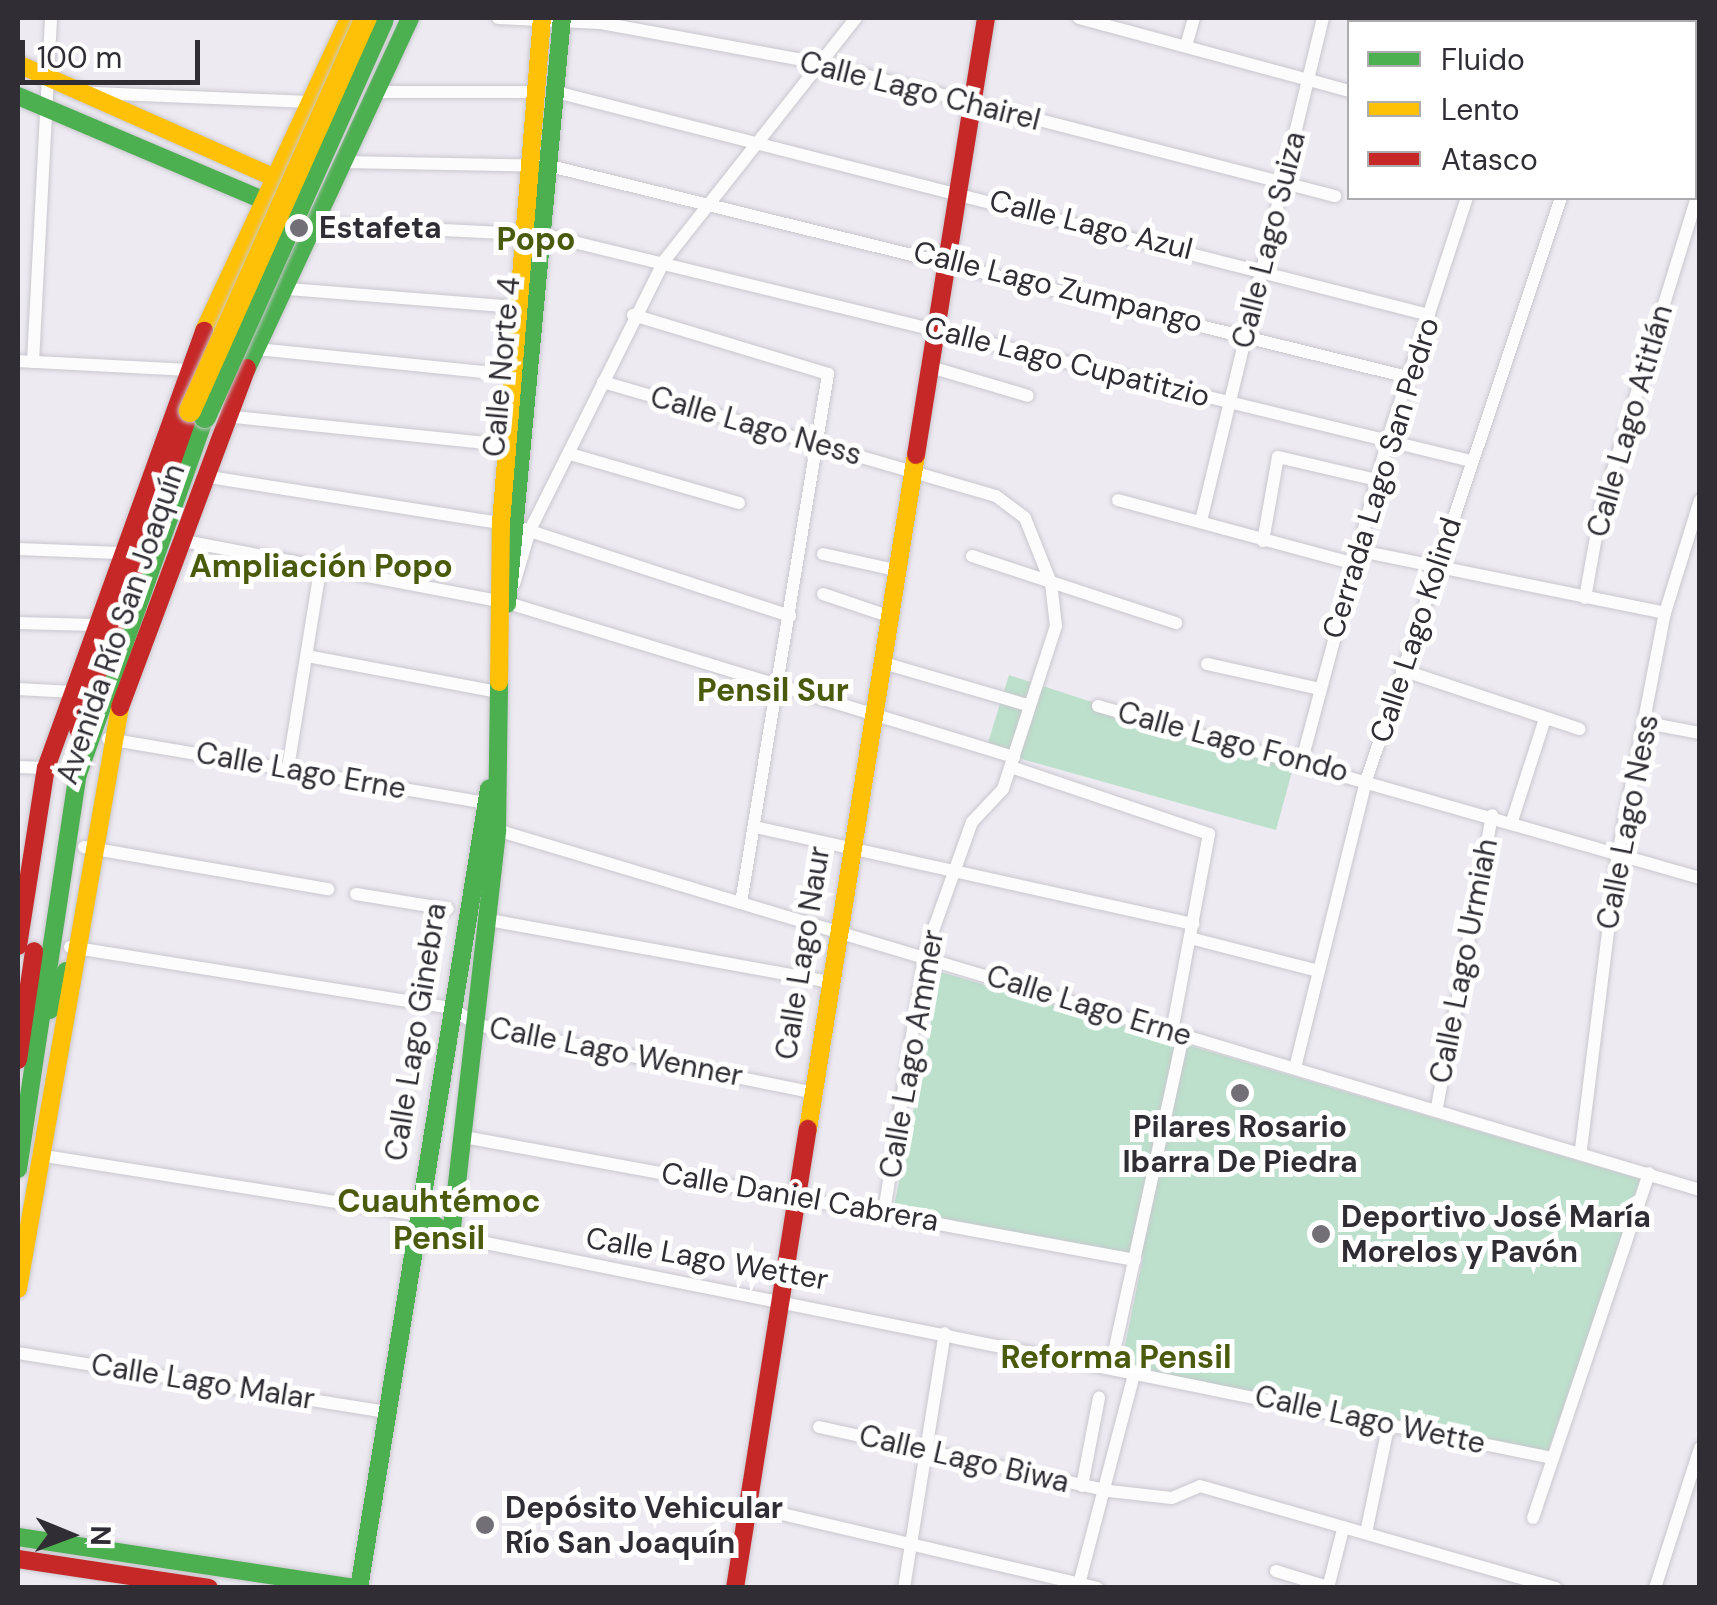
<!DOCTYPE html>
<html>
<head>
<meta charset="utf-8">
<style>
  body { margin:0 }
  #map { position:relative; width:1717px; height:1605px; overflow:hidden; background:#edeaf2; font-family:"DM Sans",sans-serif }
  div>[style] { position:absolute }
  .green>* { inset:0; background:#bce0cc }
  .roads { filter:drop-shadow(0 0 2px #c9c7cd) drop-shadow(0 0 2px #c9c7cd) }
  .street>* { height:12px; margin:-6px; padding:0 6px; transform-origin:6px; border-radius:6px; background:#fcfcfd }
  .fast>* { height:18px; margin:-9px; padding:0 9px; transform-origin:9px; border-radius:9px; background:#4caf50 }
  .slow>* { height:18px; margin:-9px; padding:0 9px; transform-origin:9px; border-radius:9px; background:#ffc107 }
  .jam>* { height:18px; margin:-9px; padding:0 9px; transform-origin:9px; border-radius:9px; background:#c62828 }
  .bridges { filter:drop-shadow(0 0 2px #c9c7cd) drop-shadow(0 0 2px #c9c7cd) }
  .fast-bridge>* { height:22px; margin:-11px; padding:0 11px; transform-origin:11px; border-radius:11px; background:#4caf50 }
  .slow-bridge>* { height:22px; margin:-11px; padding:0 11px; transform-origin:11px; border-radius:11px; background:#ffc107 }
  .dots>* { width:28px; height:28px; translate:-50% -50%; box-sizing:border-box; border:5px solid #fff; border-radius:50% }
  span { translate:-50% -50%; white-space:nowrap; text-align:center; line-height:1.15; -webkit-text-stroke:10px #fff; paint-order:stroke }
  .street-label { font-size:30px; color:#302e34 }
  .poi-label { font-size:30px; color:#302e34; font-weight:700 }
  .left { translate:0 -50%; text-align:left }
  .neighbourhood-label { font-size:32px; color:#4a5b0e; font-weight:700 }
  .frame { position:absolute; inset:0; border:20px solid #302e34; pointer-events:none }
  .legend { position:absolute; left:1347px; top:20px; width:350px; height:180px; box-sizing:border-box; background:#fff; border:2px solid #acabae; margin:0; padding:12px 18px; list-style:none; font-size:30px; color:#302e34 }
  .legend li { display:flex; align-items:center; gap:20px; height:50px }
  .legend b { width:50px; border:2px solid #acabae }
  .north { position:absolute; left:20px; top:1485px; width:100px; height:100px; -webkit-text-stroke:8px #fff; paint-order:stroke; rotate:91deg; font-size:28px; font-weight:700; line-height:40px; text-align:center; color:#302e34 }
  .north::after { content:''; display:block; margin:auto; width:35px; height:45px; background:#302e34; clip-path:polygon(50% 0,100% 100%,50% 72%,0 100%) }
  .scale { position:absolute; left:20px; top:40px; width:180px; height:45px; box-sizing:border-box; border:5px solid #302e34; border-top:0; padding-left:12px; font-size:30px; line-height:35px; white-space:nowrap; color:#302e34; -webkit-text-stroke:8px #fff; paint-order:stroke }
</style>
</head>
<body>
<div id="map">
  <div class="green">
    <div style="clip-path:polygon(1009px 675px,1293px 768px,1276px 830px,986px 749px)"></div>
    <div style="clip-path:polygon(941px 972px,1643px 1180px,1547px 1454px,1121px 1365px,1143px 1257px,893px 1211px)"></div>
  </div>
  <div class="roads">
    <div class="street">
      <div style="left:498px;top:18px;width:103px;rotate:2.8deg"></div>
      <div style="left:601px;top:23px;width:221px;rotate:10.4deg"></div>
      <div style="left:818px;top:63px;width:534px;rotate:14.43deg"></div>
      <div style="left:1079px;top:18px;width:281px;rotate:15.1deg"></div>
      <div style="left:1460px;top:22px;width:4px;rotate:-76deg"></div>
      <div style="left:1525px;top:22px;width:4px;rotate:-63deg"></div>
      <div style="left:1186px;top:46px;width:29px;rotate:-74deg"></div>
      <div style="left:377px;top:92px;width:159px"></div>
      <div style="left:556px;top:92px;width:901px;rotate:14.33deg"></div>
      <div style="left:93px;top:93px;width:217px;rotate:2.4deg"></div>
      <div style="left:348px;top:162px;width:202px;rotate:1.1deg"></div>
      <div style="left:550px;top:166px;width:884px;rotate:13.82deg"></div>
      <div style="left:320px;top:224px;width:225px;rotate:2.8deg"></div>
      <div style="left:545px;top:235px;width:953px;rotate:13.72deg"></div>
      <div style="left:288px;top:289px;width:232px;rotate:4.5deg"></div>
      <div style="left:633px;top:315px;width:204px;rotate:16.8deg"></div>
      <div style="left:828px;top:374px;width:536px;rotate:99.34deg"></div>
      <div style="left:257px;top:349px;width:257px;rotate:5.8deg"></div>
      <div style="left:18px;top:361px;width:170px;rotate:3deg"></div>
      <div style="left:33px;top:362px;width:344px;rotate:-87deg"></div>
      <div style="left:927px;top:366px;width:105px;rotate:16.5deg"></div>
      <div style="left:603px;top:382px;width:409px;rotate:16.2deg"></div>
      <div style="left:996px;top:496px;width:36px;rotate:37deg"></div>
      <div style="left:1025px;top:518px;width:70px;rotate:68.2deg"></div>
      <div style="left:1051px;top:583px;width:43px;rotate:83.4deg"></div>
      <div style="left:1056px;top:626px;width:171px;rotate:108deg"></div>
      <div style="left:1003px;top:789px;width:45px;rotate:133.2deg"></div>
      <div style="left:972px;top:822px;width:139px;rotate:109.7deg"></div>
      <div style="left:925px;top:953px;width:262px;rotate:99deg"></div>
      <div style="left:225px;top:416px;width:284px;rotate:5.9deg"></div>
      <div style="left:570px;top:454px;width:176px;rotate:16.2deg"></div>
      <div style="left:203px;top:476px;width:302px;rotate:9deg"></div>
      <div style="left:1118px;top:500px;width:242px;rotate:15.1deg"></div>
      <div style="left:1201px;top:521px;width:518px;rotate:-76.37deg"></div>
      <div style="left:524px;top:529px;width:280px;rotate:18.1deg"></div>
      <div style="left:179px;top:540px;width:335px;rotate:10.8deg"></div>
      <div style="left:508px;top:603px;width:529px;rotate:16.93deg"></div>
      <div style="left:1263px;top:541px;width:85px;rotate:-79.9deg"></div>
      <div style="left:1278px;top:457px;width:102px;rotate:13.1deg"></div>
      <div style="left:18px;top:549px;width:102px;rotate:2.2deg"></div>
      <div style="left:1356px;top:550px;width:315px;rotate:11.5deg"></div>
      <div style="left:823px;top:554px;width:74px;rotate:12.5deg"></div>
      <div style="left:972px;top:556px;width:215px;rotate:18.2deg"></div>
      <div style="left:514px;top:584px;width:56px;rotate:-73.5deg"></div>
      <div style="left:530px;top:530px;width:301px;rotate:-63.5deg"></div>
      <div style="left:664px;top:261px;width:310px;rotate:-51.7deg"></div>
      <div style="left:823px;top:594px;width:69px;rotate:18.7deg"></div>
      <div style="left:1585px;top:598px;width:90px;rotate:-79.8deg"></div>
      <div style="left:1601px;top:509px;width:336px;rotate:-72.9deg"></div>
      <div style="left:18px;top:623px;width:77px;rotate:1.5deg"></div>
      <div style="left:307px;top:656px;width:193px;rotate:10.7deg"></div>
      <div style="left:880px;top:662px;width:156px;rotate:16.3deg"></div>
      <div style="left:1207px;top:664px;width:116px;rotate:12.5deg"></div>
      <div style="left:1402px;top:670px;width:187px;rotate:18.4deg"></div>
      <div style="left:18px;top:689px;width:55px;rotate:3.1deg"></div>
      <div style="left:1098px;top:706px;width:626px;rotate:15.95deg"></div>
      <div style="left:1647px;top:723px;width:54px;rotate:10.7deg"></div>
      <div style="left:108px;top:739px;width:389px;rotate:9.6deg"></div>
      <div style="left:1302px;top:760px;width:332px;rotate:-75deg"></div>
      <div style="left:1388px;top:439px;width:254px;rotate:-71.9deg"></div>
      <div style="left:18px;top:767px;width:28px;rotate:2deg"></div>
      <div style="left:1011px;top:767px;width:209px;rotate:18.7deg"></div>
      <div style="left:1209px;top:834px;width:201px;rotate:100.6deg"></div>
      <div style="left:288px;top:768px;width:201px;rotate:-80.8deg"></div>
      <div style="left:1512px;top:821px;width:107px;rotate:-72.1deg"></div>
      <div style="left:755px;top:827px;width:449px;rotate:12.5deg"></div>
      <div style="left:490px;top:828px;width:1263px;rotate:16.66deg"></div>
      <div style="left:84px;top:847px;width:248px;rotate:9.8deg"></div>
      <div style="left:356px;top:894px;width:93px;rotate:9.3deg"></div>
      <div style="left:489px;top:920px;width:347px;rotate:10.3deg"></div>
      <div style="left:1190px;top:938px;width:129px;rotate:14.4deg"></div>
      <div style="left:70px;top:947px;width:385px;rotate:9.1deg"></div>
      <div style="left:450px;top:1008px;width:33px;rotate:31deg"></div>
      <div style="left:478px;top:1025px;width:340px;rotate:11.4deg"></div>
      <div style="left:1295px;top:1068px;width:299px;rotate:-76.1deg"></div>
      <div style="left:1367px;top:778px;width:612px;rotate:-71.51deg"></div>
      <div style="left:1437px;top:1107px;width:297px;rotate:-79.3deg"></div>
      <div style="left:464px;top:1137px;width:682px;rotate:10.39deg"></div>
      <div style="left:1581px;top:1149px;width:297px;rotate:-82.9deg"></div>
      <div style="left:1618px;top:854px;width:246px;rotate:-79deg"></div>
      <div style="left:1665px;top:613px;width:118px;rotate:-72.8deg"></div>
      <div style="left:39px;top:1155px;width:385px;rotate:9deg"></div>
      <div style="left:451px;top:1236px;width:1118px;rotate:11.4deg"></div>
      <div style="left:18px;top:1353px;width:375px;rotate:9.1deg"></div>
      <div style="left:1111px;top:1366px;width:339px;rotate:-77.7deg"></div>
      <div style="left:819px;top:1427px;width:297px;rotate:12.4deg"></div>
      <div style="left:1109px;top:1491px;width:63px;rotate:6.3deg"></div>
      <div style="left:1172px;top:1498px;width:30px;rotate:-23deg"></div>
      <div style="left:1200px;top:1486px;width:370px;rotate:16deg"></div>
      <div style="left:1082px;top:1486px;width:90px;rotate:-79.1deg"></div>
      <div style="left:748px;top:1506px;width:359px;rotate:13.2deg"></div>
      <div style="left:1533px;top:1518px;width:364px;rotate:-71.4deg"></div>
      <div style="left:1366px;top:1533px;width:112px;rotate:-78.2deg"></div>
      <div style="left:1276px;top:1571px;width:54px;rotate:17.1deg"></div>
      <div style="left:904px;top:1588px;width:258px;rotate:-80.9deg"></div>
      <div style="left:1078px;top:1588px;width:224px;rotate:-75.3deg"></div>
      <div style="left:1328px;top:1588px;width:61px;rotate:-75.7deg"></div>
      <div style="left:1655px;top:1588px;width:147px;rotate:-72.2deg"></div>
    </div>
    <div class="fast">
      <div style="left:18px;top:96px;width:328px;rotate:23deg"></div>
      <div style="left:247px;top:368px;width:386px;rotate:-65deg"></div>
      <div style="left:507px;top:604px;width:589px;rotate:-84.64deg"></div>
      <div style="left:50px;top:1010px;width:42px;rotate:-67.7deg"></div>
      <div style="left:18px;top:1169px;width:400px;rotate:-81.4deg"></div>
      <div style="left:78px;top:774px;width:379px;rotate:-70.4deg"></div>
      <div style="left:419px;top:1215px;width:38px;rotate:33deg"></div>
      <div style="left:451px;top:1236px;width:409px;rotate:-83.5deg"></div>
      <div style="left:497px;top:830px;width:148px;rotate:-89.2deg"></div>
      <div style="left:18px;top:1537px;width:342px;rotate:8.6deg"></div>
      <div style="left:359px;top:1588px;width:810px;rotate:-80.76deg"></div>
    </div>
    <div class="slow">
      <div style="left:18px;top:64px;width:294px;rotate:23.9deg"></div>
      <div style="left:204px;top:331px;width:345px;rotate:-65.1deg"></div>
      <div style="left:499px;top:682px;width:159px;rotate:-89.3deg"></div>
      <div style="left:501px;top:523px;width:507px;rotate:-85.36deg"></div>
      <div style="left:808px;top:1129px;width:683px;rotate:-80.9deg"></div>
      <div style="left:18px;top:1289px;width:591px;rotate:-80.06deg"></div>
    </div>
    <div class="jam">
      <div style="left:916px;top:455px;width:443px;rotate:-80.9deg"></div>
      <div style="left:120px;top:707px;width:362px;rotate:-69.5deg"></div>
      <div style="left:78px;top:729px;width:337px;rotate:-70.6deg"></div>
      <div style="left:18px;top:946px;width:180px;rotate:-81.1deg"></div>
      <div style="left:46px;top:768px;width:465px;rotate:-70.1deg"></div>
      <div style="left:18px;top:1060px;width:110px;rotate:-81.6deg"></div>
      <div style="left:18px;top:1559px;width:193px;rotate:8.6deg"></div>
      <div style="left:735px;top:1588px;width:465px;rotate:-81deg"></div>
    </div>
  </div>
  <div class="bridges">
    <div class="fast-bridge">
      <div style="left:205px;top:417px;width:435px;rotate:-65.9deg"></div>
    </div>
    <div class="slow-bridge">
      <div style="left:190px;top:411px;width:431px;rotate:-65.9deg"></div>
    </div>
  </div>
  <div class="dots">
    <div style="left:299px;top:228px;background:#727076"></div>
    <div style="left:1240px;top:1093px;background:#727076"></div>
    <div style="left:1321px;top:1234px;background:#727076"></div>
    <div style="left:485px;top:1525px;background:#727076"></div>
  </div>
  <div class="street-label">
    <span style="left:920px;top:91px;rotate:14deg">Calle Lago Chairel</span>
    <span style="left:1091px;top:225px;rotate:14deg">Calle Lago Azul</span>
    <span style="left:1269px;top:240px;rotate:-76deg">Calle Lago Suiza</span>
    <span style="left:1058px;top:287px;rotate:14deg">Calle Lago Zumpango</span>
    <span style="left:1067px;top:362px;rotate:14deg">Calle Lago Cupatitzio</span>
    <span style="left:502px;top:367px;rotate:-85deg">Calle Norte 4</span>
    <span style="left:1630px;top:421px;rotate:-74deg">Calle Lago Atitlán</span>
    <span style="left:756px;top:426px;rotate:16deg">Calle Lago Ness</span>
    <span style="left:1381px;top:478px;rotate:-73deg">Cerrada Lago San Pedro</span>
    <span style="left:121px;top:624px;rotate:-71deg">Avenida Río San Joaquín</span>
    <span style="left:1416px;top:630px;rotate:-72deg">Calle Lago Kolind</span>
    <span style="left:1233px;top:742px;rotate:15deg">Calle Lago Fondo</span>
    <span style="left:301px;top:771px;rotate:10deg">Calle Lago Erne</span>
    <span style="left:1628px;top:822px;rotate:-79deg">Calle Lago Ness</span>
    <span style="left:803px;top:953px;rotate:-81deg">Calle Lago Naur</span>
    <span style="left:1464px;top:961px;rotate:-79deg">Calle Lago Urmiah</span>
    <span style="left:1089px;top:1006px;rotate:17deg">Calle Lago Erne</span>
    <span style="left:416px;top:1032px;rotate:-81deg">Calle Lago Ginebra</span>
    <span style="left:616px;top:1052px;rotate:11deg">Calle Lago Wenner</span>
    <span style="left:912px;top:1054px;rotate:-80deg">Calle Lago Ammer</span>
    <span style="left:800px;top:1197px;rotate:10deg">Calle Daniel Cabrera</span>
    <span style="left:707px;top:1259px;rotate:10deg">Calle Lago Wetter</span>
    <span style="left:203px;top:1382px;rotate:9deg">Calle Lago Malar</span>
    <span style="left:1370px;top:1420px;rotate:12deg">Calle Lago Wette</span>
    <span style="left:964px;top:1459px;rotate:13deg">Calle Lago Biwa</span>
  </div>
  <div class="poi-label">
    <span class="left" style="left:319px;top:228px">Estafeta</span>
    <span style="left:1240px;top:1144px">Pilares Rosario<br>Ibarra De Piedra</span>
    <span class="left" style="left:1341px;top:1234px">Deportivo José María<br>Morelos y Pavón</span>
    <span class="left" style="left:505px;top:1525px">Depósito Vehicular<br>Río San Joaquín</span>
  </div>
  <div class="neighbourhood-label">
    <span style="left:536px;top:239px">Popo</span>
    <span style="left:321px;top:566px">Ampliación Popo</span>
    <span style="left:773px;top:690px">Pensil Sur</span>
    <span style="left:439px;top:1220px">Cuauhtémoc<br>Pensil</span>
    <span style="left:1116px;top:1357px">Reforma Pensil</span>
  </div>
  <div class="frame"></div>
  <ul class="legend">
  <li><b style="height:12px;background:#4caf50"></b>Fluido</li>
  <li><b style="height:12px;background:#ffc107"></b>Lento</li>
  <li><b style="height:12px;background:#c62828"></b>Atasco</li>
  </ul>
  <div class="north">N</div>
  <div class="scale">100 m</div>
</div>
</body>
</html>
